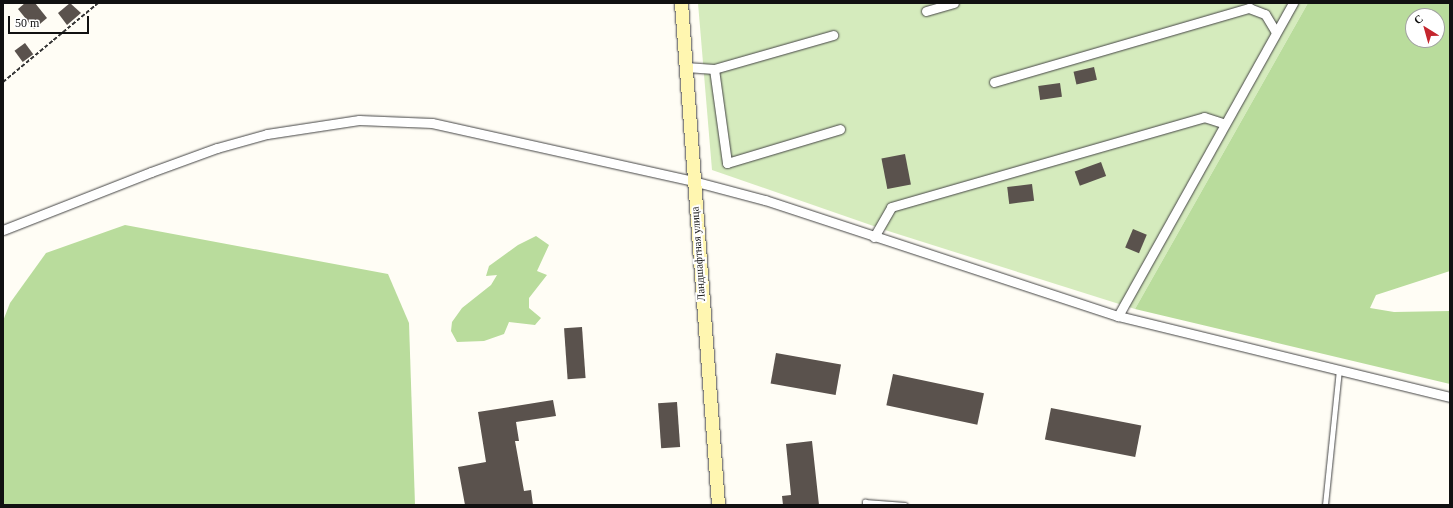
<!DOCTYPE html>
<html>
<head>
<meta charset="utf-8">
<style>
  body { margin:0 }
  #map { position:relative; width:1453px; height:508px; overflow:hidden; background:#fffdf5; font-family:Georgia,serif }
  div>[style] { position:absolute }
  .green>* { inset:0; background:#d5ebbd }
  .forest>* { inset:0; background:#b9dc9c }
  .building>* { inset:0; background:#5a524d; transform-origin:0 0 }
  .path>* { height:2px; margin-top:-1px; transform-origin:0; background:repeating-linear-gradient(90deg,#333 0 4px,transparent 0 6px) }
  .roads { filter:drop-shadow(0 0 1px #444) drop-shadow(0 0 1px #444) }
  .lane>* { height:4.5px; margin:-2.25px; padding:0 2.25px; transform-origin:2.25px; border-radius:2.25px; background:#fff }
  .street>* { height:9px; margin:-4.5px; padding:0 4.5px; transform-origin:4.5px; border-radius:4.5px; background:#fff }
  .secondary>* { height:13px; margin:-6.5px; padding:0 6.5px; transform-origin:6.5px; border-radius:6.5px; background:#fff6b0 }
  span { translate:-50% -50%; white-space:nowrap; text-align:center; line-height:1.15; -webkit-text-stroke:4px #fff; paint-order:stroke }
  .street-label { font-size:11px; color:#111 }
  .frame { position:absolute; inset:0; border:4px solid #111; pointer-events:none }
  .north { position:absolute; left:1405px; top:8px; width:40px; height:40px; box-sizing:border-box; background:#fff; border:1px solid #a0a0a0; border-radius:50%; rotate:323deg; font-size:11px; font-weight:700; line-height:16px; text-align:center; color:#111 }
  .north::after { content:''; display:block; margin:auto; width:14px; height:18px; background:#c4262e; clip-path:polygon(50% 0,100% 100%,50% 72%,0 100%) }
  .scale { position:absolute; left:8px; top:16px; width:81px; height:18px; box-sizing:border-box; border:2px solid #111; border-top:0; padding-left:5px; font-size:12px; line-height:14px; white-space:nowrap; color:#111; -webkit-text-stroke:3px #fff; paint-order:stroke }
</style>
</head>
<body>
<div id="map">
  <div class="green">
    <div style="clip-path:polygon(698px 3px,1308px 3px,1135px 309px,885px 230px,712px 170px)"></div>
  </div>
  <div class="forest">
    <div style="clip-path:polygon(evenodd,1308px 3px,1450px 3px,1450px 271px,1376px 295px,1370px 308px,1394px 312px,1450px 311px,1450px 384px,1135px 309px,1308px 3px,1413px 16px,1437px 16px,1437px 40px,1413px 40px,1413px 16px)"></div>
    <div style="clip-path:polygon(125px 225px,388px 274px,409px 323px,415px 505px,3px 505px,3px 321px,10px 303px,46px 253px)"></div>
    <div style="clip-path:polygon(536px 236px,549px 245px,537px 271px,547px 275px,529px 298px,529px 308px,541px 318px,535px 325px,509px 322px,504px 334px,484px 341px,457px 342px,451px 331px,452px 322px,462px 308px,491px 285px,497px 275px,486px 276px,489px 266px,518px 245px)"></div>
  </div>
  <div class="building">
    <div style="clip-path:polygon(25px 3px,35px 3px,47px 18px,34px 29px,18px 9px)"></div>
    <div style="clip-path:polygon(70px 3px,81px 13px,67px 25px,58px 13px)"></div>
    <div style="left:25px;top:43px;width:14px;height:13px;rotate:54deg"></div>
    <div style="left:1094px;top:67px;width:13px;height:21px;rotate:77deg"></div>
    <div style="left:1060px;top:83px;width:14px;height:22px;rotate:82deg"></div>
    <div style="left:905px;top:154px;width:31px;height:24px;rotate:79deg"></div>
    <div style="left:1101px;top:162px;width:15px;height:28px;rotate:70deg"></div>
    <div style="left:1032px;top:184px;width:17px;height:25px;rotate:83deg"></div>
    <div style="left:1133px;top:229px;width:15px;height:20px;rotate:23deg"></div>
    <div style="left:582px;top:327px;width:51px;height:18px;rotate:86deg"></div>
    <div style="left:776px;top:353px;width:66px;height:31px;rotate:10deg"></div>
    <div style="left:893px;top:374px;width:93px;height:32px;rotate:12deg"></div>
    <div style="clip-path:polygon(553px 400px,556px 416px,516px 422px,519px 441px,515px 441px,524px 491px,531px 490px,533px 505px,465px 505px,458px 467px,486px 462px,478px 412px)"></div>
    <div style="left:677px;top:402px;width:45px;height:19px;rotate:86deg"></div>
    <div style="left:1051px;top:408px;width:92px;height:32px;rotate:11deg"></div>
    <div style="clip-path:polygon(812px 441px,819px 505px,783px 505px,782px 496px,791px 495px,786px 444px)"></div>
  </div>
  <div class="path">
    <div style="left:3px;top:82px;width:124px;rotate:-39.7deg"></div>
  </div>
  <div class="roads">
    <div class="lane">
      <div style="left:865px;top:505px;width:3px;rotate:-90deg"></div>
      <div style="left:865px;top:502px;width:40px;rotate:4.3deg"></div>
      <div style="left:1325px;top:505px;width:136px;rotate:-84.1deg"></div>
    </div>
    <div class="street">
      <div style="left:926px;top:11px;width:29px;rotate:-16deg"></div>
      <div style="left:686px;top:67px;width:28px;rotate:4deg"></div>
      <div style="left:714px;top:69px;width:124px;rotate:-15.9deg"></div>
      <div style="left:714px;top:69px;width:95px;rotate:82.1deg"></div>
      <div style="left:727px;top:163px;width:118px;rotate:-16.7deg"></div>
      <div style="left:994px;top:82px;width:266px;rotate:-16.2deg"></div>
      <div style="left:1249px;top:8px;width:17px;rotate:21deg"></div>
      <div style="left:1265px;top:14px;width:21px;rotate:59deg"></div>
      <div style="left:3px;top:230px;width:159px;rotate:-21.4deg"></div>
      <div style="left:151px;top:172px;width:70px;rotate:-20deg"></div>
      <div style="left:217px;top:148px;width:52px;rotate:-15.6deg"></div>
      <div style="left:267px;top:134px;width:93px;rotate:-8.7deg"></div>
      <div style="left:359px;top:120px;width:73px;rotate:2.4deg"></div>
      <div style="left:432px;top:123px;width:267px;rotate:12.5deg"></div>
      <div style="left:693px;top:181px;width:74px;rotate:14.8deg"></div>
      <div style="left:765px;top:200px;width:372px;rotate:18.2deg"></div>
      <div style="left:1118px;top:316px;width:342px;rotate:13.7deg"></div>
      <div style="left:874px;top:237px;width:34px;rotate:-60deg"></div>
      <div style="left:891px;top:207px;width:326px;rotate:-16deg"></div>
      <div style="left:1204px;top:117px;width:22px;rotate:18deg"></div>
      <div style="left:1118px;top:316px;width:359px;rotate:-60.8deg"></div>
    </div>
    <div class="secondary">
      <div style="left:681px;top:3px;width:503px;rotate:85.78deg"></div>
    </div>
  </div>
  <div class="street-label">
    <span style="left:698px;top:254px;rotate:-94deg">Ландшафтная улица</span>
  </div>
  <div class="frame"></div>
  <div class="north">С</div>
  <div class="scale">50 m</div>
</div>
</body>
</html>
